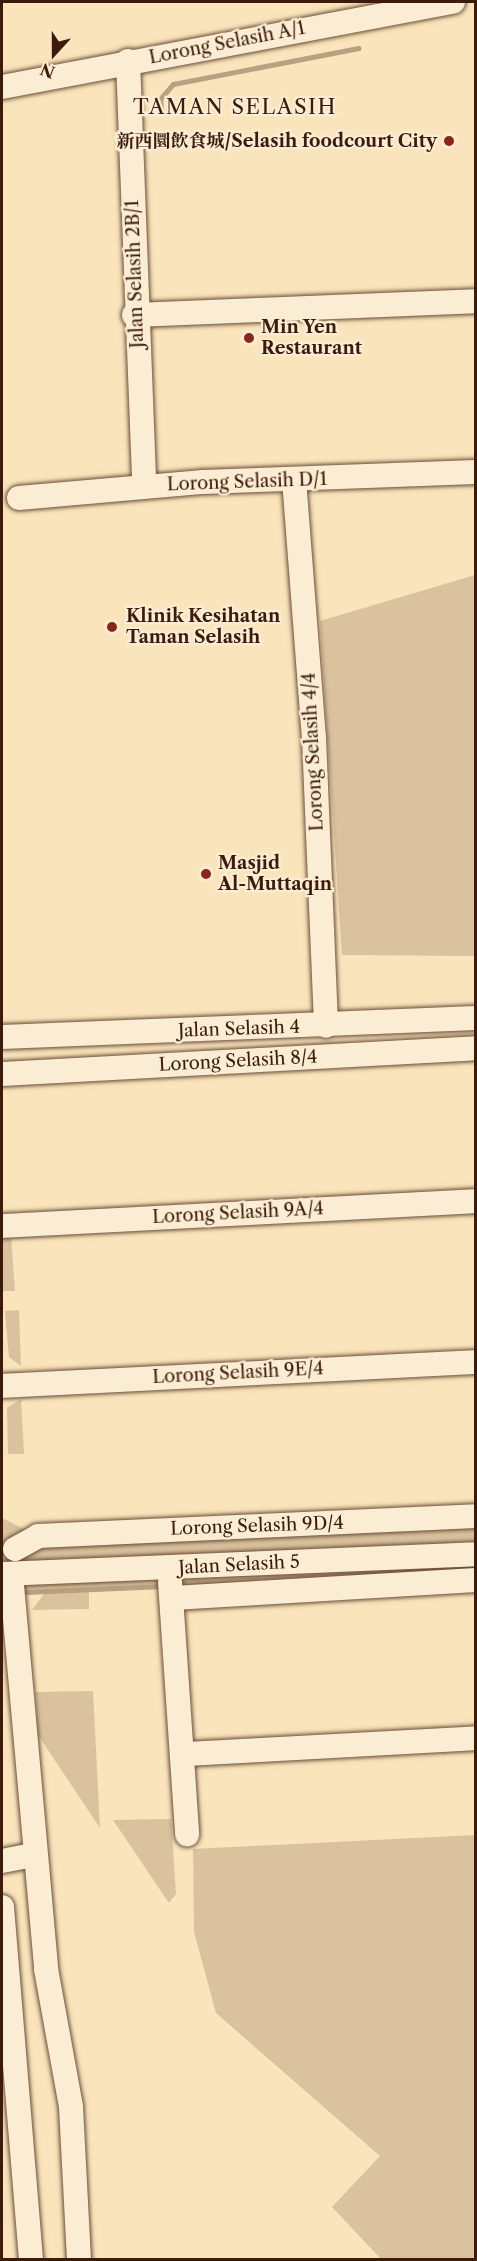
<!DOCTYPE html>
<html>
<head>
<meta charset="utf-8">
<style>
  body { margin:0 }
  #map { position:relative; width:477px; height:2261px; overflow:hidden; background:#f9e4bb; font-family:"Libre Caslon Text","Noto Serif SC",serif }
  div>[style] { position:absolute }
  .green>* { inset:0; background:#d9c29d }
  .stream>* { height:5px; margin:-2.5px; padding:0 2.5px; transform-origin:2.5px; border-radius:2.5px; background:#b9a080 }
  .roads { filter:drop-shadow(0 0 2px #6b4d38) drop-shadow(0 0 2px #6b4d38) }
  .minor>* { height:24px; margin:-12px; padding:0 12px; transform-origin:12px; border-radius:12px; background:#fbedd3 }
  .dots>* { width:16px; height:16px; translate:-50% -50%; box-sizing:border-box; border:3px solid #fbedd3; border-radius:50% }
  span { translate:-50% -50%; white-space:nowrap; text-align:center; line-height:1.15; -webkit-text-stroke:4.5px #fbedd3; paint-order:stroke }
  .street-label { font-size:18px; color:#3c1b0d }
  .poi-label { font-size:18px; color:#3c1b0d; font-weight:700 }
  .right { translate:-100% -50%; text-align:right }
  .left { translate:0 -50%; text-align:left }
  .quarter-label { font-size:21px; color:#3c1b0d; letter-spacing:1.5px }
  .frame { position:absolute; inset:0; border:3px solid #3c1b0d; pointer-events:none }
  .north { position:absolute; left:24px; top:24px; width:60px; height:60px; -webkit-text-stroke:4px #fbedd3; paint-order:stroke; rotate:201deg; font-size:16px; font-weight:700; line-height:24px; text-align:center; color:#3c1b0d }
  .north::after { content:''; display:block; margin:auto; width:21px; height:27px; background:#3c1b0d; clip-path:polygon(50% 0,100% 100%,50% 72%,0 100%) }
</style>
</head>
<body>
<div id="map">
  <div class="green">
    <div style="clip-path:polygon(475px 575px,475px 956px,342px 955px,320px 621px)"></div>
    <div style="clip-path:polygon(11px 1236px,15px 1291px,2px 1291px,2px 1238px)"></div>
    <div style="clip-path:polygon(19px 1310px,21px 1366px,9px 1357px,5px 1311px)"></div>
    <div style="clip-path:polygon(21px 1399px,24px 1454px,8px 1454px,7px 1408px)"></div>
    <div style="clip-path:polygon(475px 1516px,475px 1580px,89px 1591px,89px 1609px,32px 1610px,44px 1594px,26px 1592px,11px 1574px,2px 1574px,2px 1518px,38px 1536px)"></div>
    <div style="clip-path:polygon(93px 1691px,100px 1828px,38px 1735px,36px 1692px)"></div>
    <div style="clip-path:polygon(171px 1819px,176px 1894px,169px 1903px,113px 1820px)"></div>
    <div style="clip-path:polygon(475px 1835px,475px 2259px,381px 2259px,332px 2207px,380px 2156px,216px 2013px,194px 1932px,193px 1849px)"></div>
  </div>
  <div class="stream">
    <div style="left:161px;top:110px;width:11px;rotate:-95deg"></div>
    <div style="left:160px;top:99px;width:20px;rotate:-49deg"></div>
    <div style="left:173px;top:84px;width:189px;rotate:-11deg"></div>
    <div style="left:26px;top:1592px;width:137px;rotate:-2.5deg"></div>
  </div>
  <div class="roads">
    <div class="minor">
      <div style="left:128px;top:61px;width:425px;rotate:87.8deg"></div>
      <div style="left:2px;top:87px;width:459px;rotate:-10.7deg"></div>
      <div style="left:134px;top:315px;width:342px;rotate:-2.3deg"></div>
      <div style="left:294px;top:479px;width:260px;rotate:85.6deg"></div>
      <div style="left:314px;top:738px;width:288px;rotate:87.6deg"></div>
      <div style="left:19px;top:498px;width:185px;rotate:-5deg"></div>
      <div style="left:203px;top:482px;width:273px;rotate:-2.1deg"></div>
      <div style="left:2px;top:1037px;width:474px;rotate:-2.3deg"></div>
      <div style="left:2px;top:1074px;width:475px;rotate:-3.1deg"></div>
      <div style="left:2px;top:1226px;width:475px;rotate:-3deg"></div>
      <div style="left:2px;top:1386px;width:475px;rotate:-2.9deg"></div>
      <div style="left:15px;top:1549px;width:26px;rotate:-29deg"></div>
      <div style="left:38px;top:1536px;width:438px;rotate:-2.6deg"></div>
      <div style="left:2px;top:1574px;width:474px;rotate:-2.4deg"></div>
      <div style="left:11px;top:1574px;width:397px;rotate:84.9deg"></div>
      <div style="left:46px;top:1969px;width:140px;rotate:79.7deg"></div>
      <div style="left:71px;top:2107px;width:153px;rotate:87deg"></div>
      <div style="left:170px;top:1582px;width:253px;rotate:86.1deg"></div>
      <div style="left:173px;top:1598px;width:304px;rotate:-3.4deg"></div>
      <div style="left:185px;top:1754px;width:291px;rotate:-3.1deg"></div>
      <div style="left:2px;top:1861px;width:32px;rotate:-11deg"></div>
      <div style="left:2px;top:1907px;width:354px;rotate:85.3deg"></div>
    </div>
  </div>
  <div class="dots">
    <div style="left:449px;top:141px;background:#8f2418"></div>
    <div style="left:249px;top:338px;background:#8f2418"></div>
    <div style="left:112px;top:627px;background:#8f2418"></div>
    <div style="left:206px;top:874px;background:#8f2418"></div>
  </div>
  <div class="street-label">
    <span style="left:227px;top:43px;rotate:-11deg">Lorong Selasih A/1</span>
    <span style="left:135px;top:274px;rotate:-92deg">Jalan Selasih 2B/1</span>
    <span style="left:247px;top:482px;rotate:-2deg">Lorong Selasih D/1</span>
    <span style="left:313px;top:752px;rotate:-93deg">Lorong Selasih 4/4</span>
    <span style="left:239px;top:1029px;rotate:-2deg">Jalan Selasih 4</span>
    <span style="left:238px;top:1061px;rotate:-3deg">Lorong Selasih 8/4</span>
    <span style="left:238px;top:1213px;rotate:-3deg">Lorong Selasih 9A/4</span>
    <span style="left:238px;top:1373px;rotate:-3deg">Lorong Selasih 9E/4</span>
    <span style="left:257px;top:1526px;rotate:-2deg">Lorong Selasih 9D/4</span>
    <span style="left:239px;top:1565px;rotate:-3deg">Jalan Selasih 5</span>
  </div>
  <div class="poi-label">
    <span class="right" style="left:437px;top:141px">新西圜飲食城/Selasih foodcourt City</span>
    <span class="left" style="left:261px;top:338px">Min Yen<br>Restaurant</span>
    <span class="left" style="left:126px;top:627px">Klinik Kesihatan<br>Taman Selasih</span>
    <span class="left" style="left:218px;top:874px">Masjid<br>Al-Muttaqin</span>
  </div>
  <div class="quarter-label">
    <span style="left:235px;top:107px">TAMAN SELASIH</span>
  </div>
  <div class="frame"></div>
  <div class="north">N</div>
</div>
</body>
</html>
